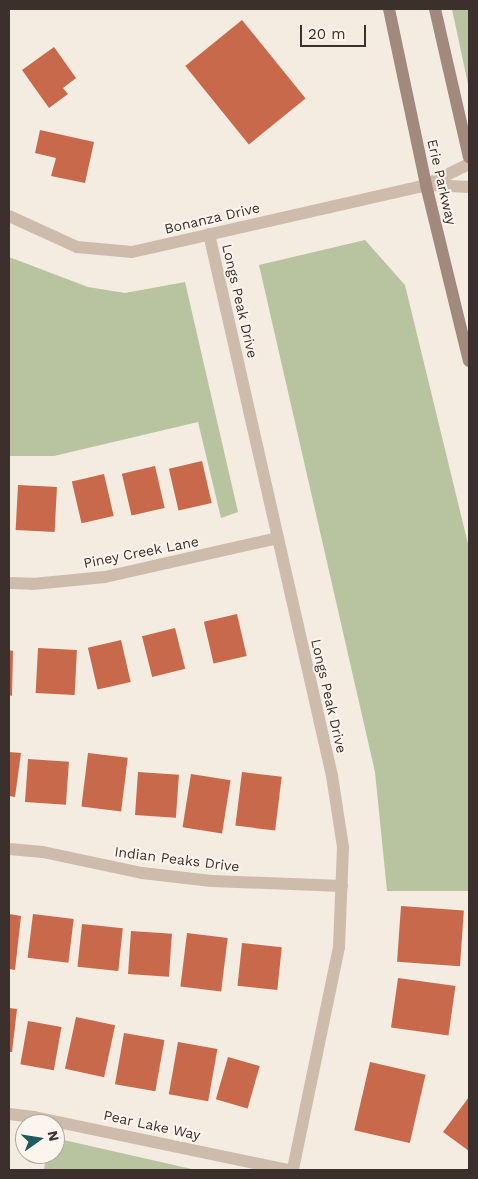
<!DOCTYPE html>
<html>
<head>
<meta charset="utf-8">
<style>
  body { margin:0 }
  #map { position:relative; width:478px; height:1179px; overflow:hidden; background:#f4ebe1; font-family:"Work Sans",sans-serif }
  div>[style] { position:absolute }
  .green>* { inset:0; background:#b8c4a0 }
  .building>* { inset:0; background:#c8694b; transform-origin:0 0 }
  .minor>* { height:12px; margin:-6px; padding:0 6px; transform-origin:6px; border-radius:6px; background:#cdbbac }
  .tertiary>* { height:12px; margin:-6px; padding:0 6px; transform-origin:6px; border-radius:6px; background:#cdbbac }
  .secondary>* { height:12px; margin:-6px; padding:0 6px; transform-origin:6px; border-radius:6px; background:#a18a7d }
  span { translate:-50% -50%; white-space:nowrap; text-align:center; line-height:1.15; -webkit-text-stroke:4px #fbf5ee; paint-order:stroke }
  .street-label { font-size:14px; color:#3b302b }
  .frame { position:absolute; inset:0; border:10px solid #3b302b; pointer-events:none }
  .north { position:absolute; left:15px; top:1114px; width:50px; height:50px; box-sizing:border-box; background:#fbf5ee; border:1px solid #aea6a0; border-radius:50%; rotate:77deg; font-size:14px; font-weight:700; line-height:20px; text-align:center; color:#3b302b }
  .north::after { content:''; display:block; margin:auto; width:18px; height:22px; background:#1f5a5e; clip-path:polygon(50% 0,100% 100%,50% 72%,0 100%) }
  .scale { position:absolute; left:300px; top:25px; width:66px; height:22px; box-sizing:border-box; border:2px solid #3b302b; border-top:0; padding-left:6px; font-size:15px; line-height:18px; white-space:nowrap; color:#3b302b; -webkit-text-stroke:4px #fbf5ee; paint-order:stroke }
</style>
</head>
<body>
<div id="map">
  <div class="green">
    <div style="clip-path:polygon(452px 9px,469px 9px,469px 89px)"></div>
    <div style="clip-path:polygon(365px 240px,405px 285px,469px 548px,469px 891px,387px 891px,375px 772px,259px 265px)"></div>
    <div style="clip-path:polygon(9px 257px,88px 287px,125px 293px,185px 282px,238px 512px,221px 518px,198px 422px,54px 456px,9px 456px)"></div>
    <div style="clip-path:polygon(55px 1138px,196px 1170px,44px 1170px,46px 1154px,55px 1154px)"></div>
  </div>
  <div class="building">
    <div style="left:242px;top:20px;width:101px;height:73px;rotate:51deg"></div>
    <div style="clip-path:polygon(54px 47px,76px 78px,63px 88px,68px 94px,49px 108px,22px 70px)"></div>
    <div style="clip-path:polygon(40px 130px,94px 142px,85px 183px,51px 176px,56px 158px,35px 153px)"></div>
    <div style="left:202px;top:461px;width:43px;height:34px;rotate:77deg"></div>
    <div style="left:155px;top:466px;width:43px;height:34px;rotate:77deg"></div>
    <div style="left:104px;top:474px;width:43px;height:33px;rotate:77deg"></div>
    <div style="left:18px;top:485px;width:39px;height:45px;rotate:3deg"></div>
    <div style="left:237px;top:614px;width:43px;height:34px;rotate:77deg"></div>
    <div style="left:175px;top:628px;width:42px;height:34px;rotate:76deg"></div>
    <div style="left:121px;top:640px;width:43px;height:34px;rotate:77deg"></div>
    <div style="left:38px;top:648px;width:39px;height:45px;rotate:3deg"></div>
    <div style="clip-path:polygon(9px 650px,13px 651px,12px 696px,9px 695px)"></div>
    <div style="clip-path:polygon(9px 752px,21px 753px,15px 797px,9px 796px)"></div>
    <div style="left:88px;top:753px;width:40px;height:54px;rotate:7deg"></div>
    <div style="left:28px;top:759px;width:41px;height:43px;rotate:4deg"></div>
    <div style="left:138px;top:772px;width:41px;height:43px;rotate:4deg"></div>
    <div style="left:242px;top:772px;width:40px;height:54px;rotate:7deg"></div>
    <div style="left:191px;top:774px;width:40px;height:54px;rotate:9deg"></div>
    <div style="left:401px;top:906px;width:63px;height:56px;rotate:4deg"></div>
    <div style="clip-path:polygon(9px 914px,21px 916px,15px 970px,9px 969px)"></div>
    <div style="left:33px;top:914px;width:41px;height:44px;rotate:7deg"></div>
    <div style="left:82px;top:924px;width:41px;height:43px;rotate:6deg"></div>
    <div style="left:131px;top:931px;width:41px;height:43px;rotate:4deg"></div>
    <div style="left:187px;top:933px;width:41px;height:54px;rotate:7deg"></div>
    <div style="left:242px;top:943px;width:40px;height:43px;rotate:6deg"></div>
    <div style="left:398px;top:978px;width:58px;height:50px;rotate:8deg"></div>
    <div style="clip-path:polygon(9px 1008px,17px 1009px,12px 1052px,9px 1052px)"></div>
    <div style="left:76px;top:1017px;width:40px;height:53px;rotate:12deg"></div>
    <div style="left:28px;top:1021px;width:34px;height:44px;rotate:10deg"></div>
    <div style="left:124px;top:1033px;width:41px;height:52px;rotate:10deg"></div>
    <div style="left:178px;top:1042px;width:40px;height:53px;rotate:10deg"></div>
    <div style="left:228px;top:1057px;width:33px;height:44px;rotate:16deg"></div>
    <div style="left:370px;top:1062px;width:57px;height:70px;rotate:13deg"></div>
    <div style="clip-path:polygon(469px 1097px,469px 1151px,443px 1132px)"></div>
  </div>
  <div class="minor">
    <div style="left:9px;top:216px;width:75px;rotate:24.5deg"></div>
    <div style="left:77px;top:247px;width:55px;rotate:5.2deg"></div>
    <div style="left:132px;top:252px;width:302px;rotate:-12.8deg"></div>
    <div style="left:209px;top:234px;width:556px;rotate:77.21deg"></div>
    <div style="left:332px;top:776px;width:72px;rotate:81.2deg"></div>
    <div style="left:343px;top:847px;width:100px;rotate:92.3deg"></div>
    <div style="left:339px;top:947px;width:228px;rotate:101.7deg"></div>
    <div style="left:9px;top:583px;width:24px;rotate:2deg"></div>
    <div style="left:33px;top:584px;width:72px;rotate:-5.6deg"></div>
    <div style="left:105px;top:577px;width:177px;rotate:-12.7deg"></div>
    <div style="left:9px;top:849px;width:34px;rotate:5deg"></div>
    <div style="left:43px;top:852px;width:101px;rotate:12deg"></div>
    <div style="left:142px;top:873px;width:70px;rotate:6.5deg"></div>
    <div style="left:212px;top:881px;width:130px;rotate:2.2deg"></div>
    <div style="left:9px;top:1114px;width:25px;rotate:7deg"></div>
    <div style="left:34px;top:1117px;width:259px;rotate:11.8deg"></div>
  </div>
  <div class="tertiary">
    <div style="left:426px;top:185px;width:48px;rotate:-26deg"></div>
    <div style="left:429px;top:185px;width:40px;rotate:2.9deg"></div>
  </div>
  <div class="secondary">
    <div style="left:389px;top:9px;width:180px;rotate:78.1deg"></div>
    <div style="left:426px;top:185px;width:181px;rotate:76.3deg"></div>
    <div style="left:435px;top:9px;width:152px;rotate:77.1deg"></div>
  </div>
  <div class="street-label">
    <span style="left:442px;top:182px;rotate:77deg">Erie Parkway</span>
    <span style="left:212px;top:218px;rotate:-13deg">Bonanza Drive</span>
    <span style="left:240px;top:301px;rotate:77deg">Longs Peak Drive</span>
    <span style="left:141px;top:552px;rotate:-11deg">Piney Creek Lane</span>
    <span style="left:329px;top:696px;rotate:77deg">Longs Peak Drive</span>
    <span style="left:177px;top:859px;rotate:7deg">Indian Peaks Drive</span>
    <span style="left:152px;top:1125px;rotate:12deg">Pear Lake Way</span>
  </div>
  <div class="frame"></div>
  <div class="north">N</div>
  <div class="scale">20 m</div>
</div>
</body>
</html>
